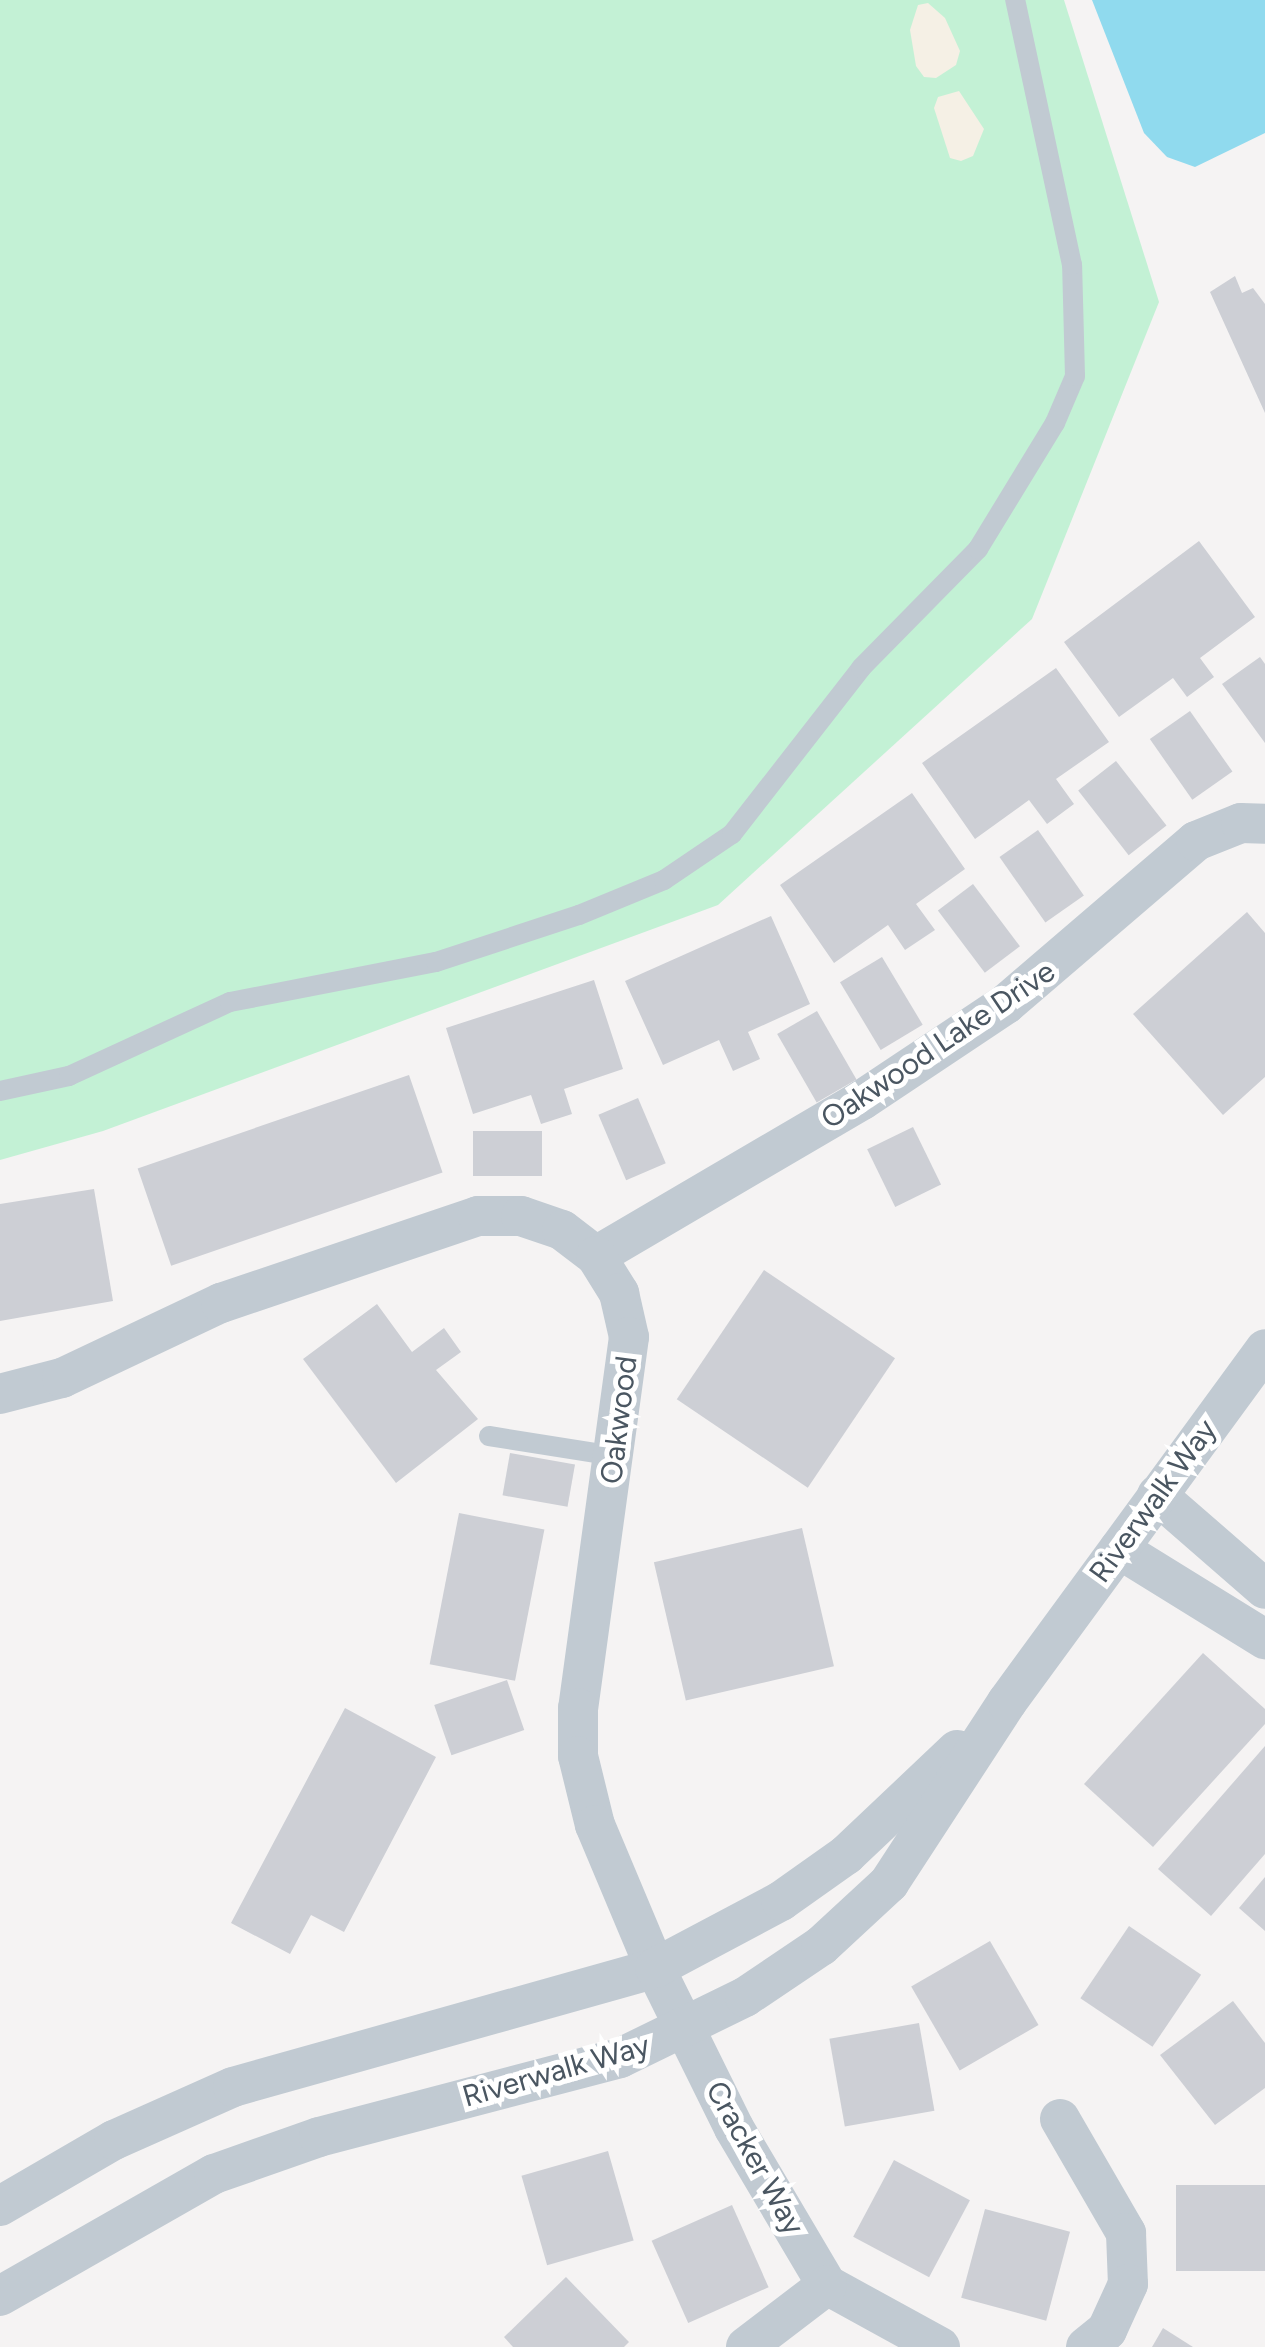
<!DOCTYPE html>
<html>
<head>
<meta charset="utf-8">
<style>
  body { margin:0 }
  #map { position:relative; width:1265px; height:2347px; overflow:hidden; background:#f5f3f3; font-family:Figtree,sans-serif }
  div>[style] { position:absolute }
  .green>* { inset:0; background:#c3f1d5 }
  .sand>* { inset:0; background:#f5f0e5 }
  .water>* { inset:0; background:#90daee }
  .building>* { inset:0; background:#cdcfd5; transform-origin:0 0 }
  .lane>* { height:20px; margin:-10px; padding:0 10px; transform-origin:10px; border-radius:10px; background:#c1cad2 }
  .street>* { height:40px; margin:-20px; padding:0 20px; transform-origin:20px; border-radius:20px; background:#c1cad2 }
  span { translate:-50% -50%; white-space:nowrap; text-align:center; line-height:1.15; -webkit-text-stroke:10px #fff; paint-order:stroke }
  .street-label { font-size:30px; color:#4a5661 }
</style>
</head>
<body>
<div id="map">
  <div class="green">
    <div style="clip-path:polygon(0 0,1064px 0,1159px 302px,1032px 619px,718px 905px,103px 1131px,0 1160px)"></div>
  </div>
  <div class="sand">
    <div style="clip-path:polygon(928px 3px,945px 18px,960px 51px,956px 65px,936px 78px,924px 77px,916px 66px,910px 30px,918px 5px)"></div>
    <div style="clip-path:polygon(959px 91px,984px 129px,973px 156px,961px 161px,950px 158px,934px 108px,938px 97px)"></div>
  </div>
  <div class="water">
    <div style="clip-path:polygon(1092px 0,1265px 0,1265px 133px,1195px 167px,1167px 157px,1144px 133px)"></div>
  </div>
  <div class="building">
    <div style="clip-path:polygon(1235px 276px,1242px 293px,1253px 288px,1265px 304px,1265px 413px,1210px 292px)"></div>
    <div style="clip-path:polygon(1199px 541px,1255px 617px,1200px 658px,1214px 677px,1187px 697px,1173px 678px,1119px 717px,1064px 642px)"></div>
    <div style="clip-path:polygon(1260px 657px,1265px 664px,1265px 743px,1222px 684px)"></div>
    <div style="clip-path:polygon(1056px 668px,1109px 742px,1056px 779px,1074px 804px,1047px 824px,1029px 800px,975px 839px,922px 763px)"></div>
    <div style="left:1190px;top:711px;width:74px;height:49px;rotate:55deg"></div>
    <div style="left:1116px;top:761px;width:82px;height:48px;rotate:52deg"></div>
    <div style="clip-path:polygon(912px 793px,965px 869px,916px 904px,935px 930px,905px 950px,888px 925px,834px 963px,780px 885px)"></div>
    <div style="left:1038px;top:830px;width:80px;height:47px;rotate:55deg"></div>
    <div style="left:973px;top:884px;width:78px;height:44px;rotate:53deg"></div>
    <div style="clip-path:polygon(1247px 912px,1265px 933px,1265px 1077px,1223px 1115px,1133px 1014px)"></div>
    <div style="clip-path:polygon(771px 916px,810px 1004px,748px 1032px,760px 1059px,733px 1071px,719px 1040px,663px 1065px,625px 981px)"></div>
    <div style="left:882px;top:957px;width:79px;height:49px;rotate:59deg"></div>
    <div style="clip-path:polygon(594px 980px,623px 1069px,564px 1089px,572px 1114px,541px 1124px,531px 1095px,473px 1114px,446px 1028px)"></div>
    <div style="left:817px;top:1011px;width:79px;height:46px;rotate:60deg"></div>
    <div style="left:409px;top:1075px;width:103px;height:287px;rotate:71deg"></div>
    <div style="left:638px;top:1098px;width:71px;height:43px;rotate:67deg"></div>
    <div style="left:913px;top:1127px;width:64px;height:51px;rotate:64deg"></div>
    <div style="left:473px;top:1131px;width:69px;height:45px"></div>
    <div style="clip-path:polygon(94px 1189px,113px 1301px,0 1321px,0 1204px)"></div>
    <div style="left:764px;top:1270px;width:158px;height:156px;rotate:34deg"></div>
    <div style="clip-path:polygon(377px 1304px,412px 1352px,444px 1328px,461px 1352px,436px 1370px,478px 1419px,396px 1483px,303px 1359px)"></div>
    <div style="left:510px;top:1453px;width:66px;height:43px;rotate:10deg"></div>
    <div style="left:459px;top:1513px;width:87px;height:154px;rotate:11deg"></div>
    <div style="left:802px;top:1528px;width:142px;height:152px;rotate:77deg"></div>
    <div style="clip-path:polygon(1203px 1653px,1265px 1709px,1265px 1724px,1153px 1847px,1084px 1784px)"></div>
    <div style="left:507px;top:1680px;width:53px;height:77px;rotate:71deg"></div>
    <div style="clip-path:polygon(345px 1708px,436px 1757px,344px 1932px,311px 1915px,290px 1954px,231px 1923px)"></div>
    <div style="clip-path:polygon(1265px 1746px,1265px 1854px,1211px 1916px,1158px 1869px)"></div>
    <div style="clip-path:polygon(1265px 1877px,1265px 1931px,1239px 1908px)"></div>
    <div style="left:1129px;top:1926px;width:87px;height:87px;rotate:34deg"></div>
    <div style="left:990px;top:1941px;width:97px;height:91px;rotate:60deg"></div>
    <div style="clip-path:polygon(1233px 2001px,1265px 2043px,1265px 2088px,1215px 2125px,1160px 2055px)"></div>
    <div style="left:919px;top:2023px;width:89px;height:91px;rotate:80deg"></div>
    <div style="left:608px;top:2151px;width:93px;height:90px;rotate:74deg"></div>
    <div style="left:894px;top:2160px;width:86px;height:87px;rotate:28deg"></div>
    <div style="left:1265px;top:2185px;width:86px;height:89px;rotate:90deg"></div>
    <div style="left:732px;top:2205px;width:90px;height:88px;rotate:66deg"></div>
    <div style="left:985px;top:2209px;width:88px;height:92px;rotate:15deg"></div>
    <div style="clip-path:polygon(566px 2277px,629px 2342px,624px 2347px,513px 2347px,504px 2337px)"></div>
    <div style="clip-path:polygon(1163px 2328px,1193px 2347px,1152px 2347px)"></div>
  </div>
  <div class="lane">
    <div style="left:0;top:1091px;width:71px;rotate:-12.3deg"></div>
    <div style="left:69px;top:1076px;width:177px;rotate:-24.7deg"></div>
    <div style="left:230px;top:1002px;width:210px;rotate:-11deg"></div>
    <div style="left:436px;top:962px;width:151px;rotate:-18.2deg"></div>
    <div style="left:579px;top:915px;width:92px;rotate:-22.4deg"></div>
    <div style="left:664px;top:880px;width:82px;rotate:-34.1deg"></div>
    <div style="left:732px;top:834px;width:210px;rotate:-52.1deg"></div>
    <div style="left:861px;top:668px;width:167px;rotate:-45.5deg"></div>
    <div style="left:978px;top:549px;width:148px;rotate:-58.6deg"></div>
    <div style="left:1055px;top:423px;width:51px;rotate:-66.9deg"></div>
    <div style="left:1075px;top:376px;width:111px;rotate:-91.5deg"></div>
    <div style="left:1072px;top:265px;width:271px;rotate:-102.1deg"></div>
    <div style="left:489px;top:1436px;width:128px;rotate:9deg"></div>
  </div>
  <div class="street">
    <div style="left:596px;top:1256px;width:308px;rotate:-30.4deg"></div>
    <div style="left:862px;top:1100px;width:173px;rotate:-33.7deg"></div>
    <div style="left:1006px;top:1004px;width:250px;rotate:-40.6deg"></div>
    <div style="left:1196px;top:841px;width:48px;rotate:-21.8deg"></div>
    <div style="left:1241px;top:823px;width:24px;rotate:2deg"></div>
    <div style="left:0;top:1394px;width:64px;rotate:-14.5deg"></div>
    <div style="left:62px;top:1378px;width:176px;rotate:-25.3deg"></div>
    <div style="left:221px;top:1303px;width:271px;rotate:-18.7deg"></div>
    <div style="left:478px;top:1216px;width:43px"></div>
    <div style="left:521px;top:1216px;width:43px;rotate:18.9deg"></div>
    <div style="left:562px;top:1230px;width:43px;rotate:37.4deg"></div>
    <div style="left:596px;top:1256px;width:44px;rotate:58.1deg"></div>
    <div style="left:619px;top:1293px;width:45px;rotate:77.2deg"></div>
    <div style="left:629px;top:1337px;width:374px;rotate:97.8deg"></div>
    <div style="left:578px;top:1708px;width:48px;rotate:90deg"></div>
    <div style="left:578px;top:1756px;width:71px;rotate:76.2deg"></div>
    <div style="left:595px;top:1825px;width:155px;rotate:67.2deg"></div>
    <div style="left:655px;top:1968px;width:178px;rotate:63.7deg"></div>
    <div style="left:734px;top:2128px;width:182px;rotate:59.4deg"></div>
    <div style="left:827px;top:2285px;width:129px;rotate:28.8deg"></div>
    <div style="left:1157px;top:1495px;width:143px;rotate:41deg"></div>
    <div style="left:1119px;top:1549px;width:172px;rotate:31.7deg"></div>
    <div style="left:1060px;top:2119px;width:132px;rotate:59.9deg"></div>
    <div style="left:1126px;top:2233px;width:51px;rotate:87.8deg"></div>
    <div style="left:1128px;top:2284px;width:51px;rotate:114.5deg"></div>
    <div style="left:1107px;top:2330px;width:27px;rotate:141deg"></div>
    <div style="left:0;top:2206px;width:132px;rotate:-30.1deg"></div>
    <div style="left:114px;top:2140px;width:130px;rotate:-24deg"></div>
    <div style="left:233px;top:2087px;width:438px;rotate:-15.7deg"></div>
    <div style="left:655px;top:1968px;width:143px;rotate:-28deg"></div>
    <div style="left:781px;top:1901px;width:80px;rotate:-35.3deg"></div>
    <div style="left:846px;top:1855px;width:153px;rotate:-43.4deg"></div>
    <div style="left:0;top:2296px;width:246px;rotate:-29.7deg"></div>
    <div style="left:214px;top:2174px;width:111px;rotate:-19.4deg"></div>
    <div style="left:319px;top:2137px;width:311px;rotate:-14.7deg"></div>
    <div style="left:620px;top:2058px;width:139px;rotate:-26deg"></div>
    <div style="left:745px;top:1997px;width:92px;rotate:-33.9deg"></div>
    <div style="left:821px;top:1946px;width:93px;rotate:-42.8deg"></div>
    <div style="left:889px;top:1883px;width:216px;rotate:-56.9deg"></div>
    <div style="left:1007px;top:1702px;width:437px;rotate:-53.8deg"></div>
    <div style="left:746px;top:2347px;width:102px;rotate:-37.4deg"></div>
  </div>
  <div class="street-label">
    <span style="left:938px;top:1045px;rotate:-34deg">Oakwood Lake Drive</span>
    <span style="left:619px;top:1420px;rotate:-83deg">Oakwood</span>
    <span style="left:1153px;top:1501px;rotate:-54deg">Riverwalk Way</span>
    <span style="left:556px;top:2071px;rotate:-16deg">Riverwalk Way</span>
    <span style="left:755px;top:2158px;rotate:61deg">Cracker Way</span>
  </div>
</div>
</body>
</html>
